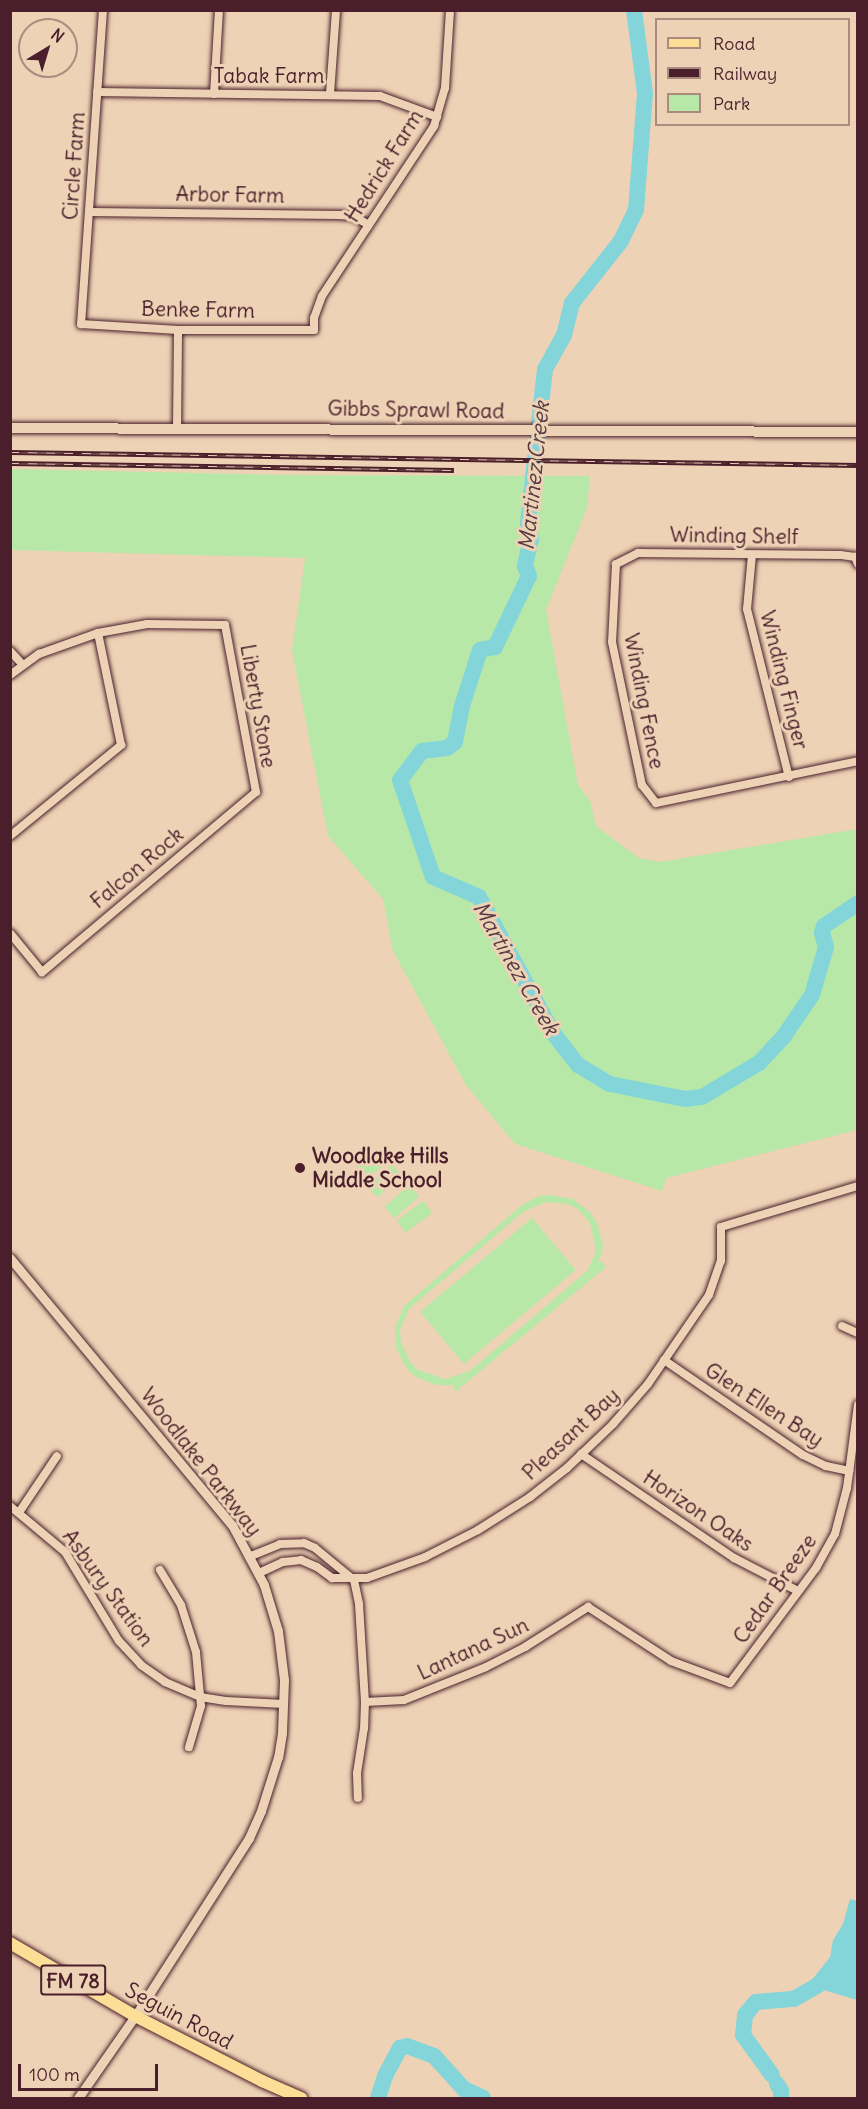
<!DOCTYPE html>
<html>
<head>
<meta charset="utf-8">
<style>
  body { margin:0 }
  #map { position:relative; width:868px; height:2109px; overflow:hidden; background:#eed2b5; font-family:Delius,sans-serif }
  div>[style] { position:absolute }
  .green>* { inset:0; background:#b7e8a7; transform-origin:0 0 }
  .water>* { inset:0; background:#83d5da }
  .river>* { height:16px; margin:-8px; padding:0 8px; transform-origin:8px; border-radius:8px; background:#83d5da }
  .roads { filter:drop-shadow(0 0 2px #4a1f2b) drop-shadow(0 0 2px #4a1f2b) }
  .minor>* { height:8px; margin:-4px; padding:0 4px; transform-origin:4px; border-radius:4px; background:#eed2b5 }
  .tertiary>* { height:9px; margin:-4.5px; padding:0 4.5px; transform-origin:4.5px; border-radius:4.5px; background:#eed2b5 }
  .secondary>* { height:10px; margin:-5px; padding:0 5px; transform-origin:5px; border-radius:5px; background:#eed2b5 }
  .primary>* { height:12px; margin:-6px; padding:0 6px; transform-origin:6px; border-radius:6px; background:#fdde96 }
  .rail>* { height:5px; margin-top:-2.5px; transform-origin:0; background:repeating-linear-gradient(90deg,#eed2b5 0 9px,#4a1f2b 0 18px); box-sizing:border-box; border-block:2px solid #4a1f2b }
  .dots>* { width:16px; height:16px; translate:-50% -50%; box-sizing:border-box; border:3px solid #eed2b5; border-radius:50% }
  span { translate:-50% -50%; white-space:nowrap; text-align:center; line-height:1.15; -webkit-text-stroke:6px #eed2b5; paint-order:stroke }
  .shield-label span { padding:2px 4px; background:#eed2b5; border:2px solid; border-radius:4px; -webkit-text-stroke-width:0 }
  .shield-label { font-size:20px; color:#4a1f2b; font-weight:700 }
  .street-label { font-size:21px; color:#4a1f2b }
  .poi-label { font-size:21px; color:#4a1f2b; font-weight:700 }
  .left { translate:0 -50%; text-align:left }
  .water-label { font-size:22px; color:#533a45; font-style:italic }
  .frame { position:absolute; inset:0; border:12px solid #4a1f2b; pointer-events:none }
  .legend { position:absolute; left:655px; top:18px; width:195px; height:108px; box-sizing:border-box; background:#eed2b5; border:2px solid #ac8a7e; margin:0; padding:8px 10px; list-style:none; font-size:18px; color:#4a1f2b }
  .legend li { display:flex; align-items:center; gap:12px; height:30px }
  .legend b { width:30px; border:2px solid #ac8a7e }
  .north { position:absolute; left:18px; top:18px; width:60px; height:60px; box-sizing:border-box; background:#eed2b5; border:2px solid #ac8a7e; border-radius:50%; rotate:38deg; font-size:16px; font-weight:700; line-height:24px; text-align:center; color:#4a1f2b }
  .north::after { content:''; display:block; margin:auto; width:21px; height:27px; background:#4a1f2b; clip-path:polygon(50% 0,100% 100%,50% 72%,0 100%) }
  .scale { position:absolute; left:18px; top:2064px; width:140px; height:27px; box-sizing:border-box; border:3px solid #4a1f2b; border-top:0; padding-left:8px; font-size:18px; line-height:21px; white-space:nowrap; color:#4a1f2b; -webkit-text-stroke:4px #eed2b5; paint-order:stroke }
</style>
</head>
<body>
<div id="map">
  <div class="green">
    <div style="clip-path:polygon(11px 469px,285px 475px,590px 476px,587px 508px,546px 610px,578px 785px,590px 801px,596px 826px,639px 858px,660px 862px,857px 829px,857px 1130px,666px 1178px,662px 1191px,515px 1144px,466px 1085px,393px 951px,383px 899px,328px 836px,292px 650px,305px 558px,11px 550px)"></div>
    <div style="left:379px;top:1148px;width:16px;height:33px;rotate:50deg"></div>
    <div style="left:392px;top:1164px;width:16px;height:33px;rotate:50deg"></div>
    <div style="left:409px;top:1185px;width:15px;height:33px;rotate:48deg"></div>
    <div style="clip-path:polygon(evenodd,550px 1195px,573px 1199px,591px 1213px,597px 1223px,603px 1245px,599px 1263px,602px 1261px,606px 1267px,455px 1392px,453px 1385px,436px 1385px,416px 1377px,406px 1368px,396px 1348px,395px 1327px,404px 1306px,522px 1205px,539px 1196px,550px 1195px,546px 1202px,568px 1204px,578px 1209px,590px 1223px,596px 1251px,588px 1270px,470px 1371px,445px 1379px,418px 1370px,410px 1362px,401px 1342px,400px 1330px,409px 1309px,523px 1212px,546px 1202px)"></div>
    <div style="left:423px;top:1201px;width:15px;height:33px;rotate:53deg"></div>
    <div style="left:532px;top:1218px;width:68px;height:146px;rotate:50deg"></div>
  </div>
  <div class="water">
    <div style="clip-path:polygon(850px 1899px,857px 1901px,857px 2000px,817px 1988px,829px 1964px,833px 1940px,843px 1924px)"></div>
  </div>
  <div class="river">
    <div style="left:634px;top:10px;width:84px;rotate:82.5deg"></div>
    <div style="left:645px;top:93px;width:117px;rotate:94.4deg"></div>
    <div style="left:636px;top:210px;width:34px;rotate:116deg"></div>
    <div style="left:621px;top:241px;width:79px;rotate:128.3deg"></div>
    <div style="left:572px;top:303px;width:33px;rotate:104deg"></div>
    <div style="left:564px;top:335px;width:39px;rotate:119deg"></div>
    <div style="left:545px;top:369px;width:155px;rotate:96.3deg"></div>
    <div style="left:528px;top:523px;width:16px;rotate:79deg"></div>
    <div style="left:531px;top:539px;width:28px;rotate:103deg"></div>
    <div style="left:525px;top:566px;width:11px;rotate:68deg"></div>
    <div style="left:529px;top:576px;width:79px;rotate:115.6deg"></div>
    <div style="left:495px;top:647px;width:15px;rotate:169deg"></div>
    <div style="left:480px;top:650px;width:59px;rotate:107.8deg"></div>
    <div style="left:462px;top:706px;width:37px;rotate:101deg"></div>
    <div style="left:455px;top:742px;width:10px;rotate:143deg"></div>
    <div style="left:447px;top:748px;width:25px;rotate:173deg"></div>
    <div style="left:422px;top:751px;width:36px;rotate:127deg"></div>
    <div style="left:400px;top:780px;width:102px;rotate:71.2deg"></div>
    <div style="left:433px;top:877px;width:50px;rotate:23.5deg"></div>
    <div style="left:479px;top:897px;width:155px;rotate:61.4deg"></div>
    <div style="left:553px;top:1033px;width:41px;rotate:52deg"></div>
    <div style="left:578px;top:1065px;width:37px;rotate:31deg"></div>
    <div style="left:610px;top:1084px;width:76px;rotate:11.3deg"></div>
    <div style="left:685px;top:1099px;width:17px;rotate:-7deg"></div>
    <div style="left:702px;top:1097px;width:66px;rotate:-30.8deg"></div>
    <div style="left:759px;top:1063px;width:37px;rotate:-47deg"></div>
    <div style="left:784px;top:1036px;width:50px;rotate:-55.7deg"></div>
    <div style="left:812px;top:995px;width:50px;rotate:-73.7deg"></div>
    <div style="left:826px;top:947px;width:15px;rotate:-106deg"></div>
    <div style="left:822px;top:933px;width:7px;rotate:-74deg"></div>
    <div style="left:824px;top:926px;width:41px;rotate:-34.1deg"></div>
    <div style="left:772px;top:2075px;width:49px;rotate:-125.9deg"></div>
    <div style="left:743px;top:2035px;width:20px;rotate:-84deg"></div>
    <div style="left:745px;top:2015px;width:17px;rotate:-50deg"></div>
    <div style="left:756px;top:2002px;width:38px;rotate:-5deg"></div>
    <div style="left:794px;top:1999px;width:28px;rotate:-30deg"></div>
    <div style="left:818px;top:1985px;width:64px;rotate:-51.3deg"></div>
    <div style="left:777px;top:2084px;width:8px;rotate:60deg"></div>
    <div style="left:781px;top:2091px;width:7px;rotate:90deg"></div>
    <div style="left:378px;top:2098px;width:23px;rotate:-72deg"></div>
    <div style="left:385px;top:2076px;width:32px;rotate:-62deg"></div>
    <div style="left:400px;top:2048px;width:7px;rotate:-16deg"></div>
    <div style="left:407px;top:2046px;width:29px;rotate:20deg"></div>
    <div style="left:434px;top:2056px;width:45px;rotate:47.7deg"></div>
    <div style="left:464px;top:2089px;width:21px;rotate:25deg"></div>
  </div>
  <div class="roads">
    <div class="minor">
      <div style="left:103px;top:10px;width:315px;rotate:94deg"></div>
      <div style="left:81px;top:324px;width:97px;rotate:3.5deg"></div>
      <div style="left:178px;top:330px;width:136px"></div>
      <div style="left:314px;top:330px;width:12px;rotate:-90deg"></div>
      <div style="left:314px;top:318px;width:23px;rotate:-70deg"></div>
      <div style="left:322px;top:296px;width:204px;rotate:-56.6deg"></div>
      <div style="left:434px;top:126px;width:40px;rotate:-74deg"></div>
      <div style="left:445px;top:88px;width:78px;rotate:-86.3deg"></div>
      <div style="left:97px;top:92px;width:283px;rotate:0.8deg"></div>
      <div style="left:380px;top:96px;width:61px;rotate:20.2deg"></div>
      <div style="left:214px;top:94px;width:84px;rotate:-86.6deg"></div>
      <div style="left:330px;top:94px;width:84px;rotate:-85.9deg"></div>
      <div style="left:89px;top:212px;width:250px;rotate:0.7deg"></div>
      <div style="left:339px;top:215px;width:14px;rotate:4deg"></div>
      <div style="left:353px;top:216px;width:18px;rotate:29deg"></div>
      <div style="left:177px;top:429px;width:99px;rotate:-89.4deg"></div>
      <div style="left:752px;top:555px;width:54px;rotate:95.3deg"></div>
      <div style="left:747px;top:609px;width:173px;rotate:76deg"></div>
      <div style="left:858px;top:564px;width:8px;rotate:-113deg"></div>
      <div style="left:855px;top:557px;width:15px;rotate:-172deg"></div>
      <div style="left:840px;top:555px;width:202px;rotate:-179.4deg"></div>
      <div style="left:638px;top:553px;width:25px;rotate:153deg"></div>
      <div style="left:616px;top:564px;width:78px;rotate:92.9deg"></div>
      <div style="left:612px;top:642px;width:146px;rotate:78.2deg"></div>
      <div style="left:642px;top:785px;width:23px;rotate:52deg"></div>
      <div style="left:656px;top:803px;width:206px;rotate:-11.7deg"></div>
      <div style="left:10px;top:651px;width:19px;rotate:47deg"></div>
      <div style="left:10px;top:675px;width:36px;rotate:-36deg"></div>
      <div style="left:39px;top:654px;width:63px;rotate:-19.6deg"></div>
      <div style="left:98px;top:633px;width:50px;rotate:-10.4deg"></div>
      <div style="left:147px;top:624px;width:78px;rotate:0.7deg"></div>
      <div style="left:225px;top:625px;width:170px;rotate:79.5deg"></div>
      <div style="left:256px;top:792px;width:280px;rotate:139.9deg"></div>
      <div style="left:42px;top:972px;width:50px;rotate:-129.4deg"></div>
      <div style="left:10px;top:836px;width:144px;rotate:-39.3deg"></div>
      <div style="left:121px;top:745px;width:114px;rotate:-101.6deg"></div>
      <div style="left:842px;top:1326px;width:17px;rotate:24deg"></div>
      <div style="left:664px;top:1360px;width:168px;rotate:34.4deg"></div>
      <div style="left:803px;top:1455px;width:25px;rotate:26deg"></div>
      <div style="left:826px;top:1466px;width:24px;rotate:12deg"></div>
      <div style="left:581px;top:1454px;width:185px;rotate:34.2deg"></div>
      <div style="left:734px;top:1558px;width:72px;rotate:27.3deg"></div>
      <div style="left:10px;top:1506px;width:72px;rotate:39.9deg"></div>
      <div style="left:65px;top:1552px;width:104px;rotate:58.8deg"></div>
      <div style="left:119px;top:1641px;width:33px;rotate:47deg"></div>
      <div style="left:141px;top:1665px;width:29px;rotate:35deg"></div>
      <div style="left:165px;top:1682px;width:38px;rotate:23deg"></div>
      <div style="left:200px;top:1697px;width:26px;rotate:9deg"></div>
      <div style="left:226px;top:1701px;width:58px;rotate:3deg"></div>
      <div style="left:20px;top:1511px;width:66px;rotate:-56.1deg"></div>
      <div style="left:251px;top:1556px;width:31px;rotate:-22deg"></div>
      <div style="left:280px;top:1544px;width:24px;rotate:-2deg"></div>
      <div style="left:304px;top:1543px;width:12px;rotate:24deg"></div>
      <div style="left:315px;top:1548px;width:50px;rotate:39.4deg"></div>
      <div style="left:160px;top:1570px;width:41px;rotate:59deg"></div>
      <div style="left:181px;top:1605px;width:49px;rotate:72.3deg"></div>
      <div style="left:196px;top:1652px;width:54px;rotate:84.7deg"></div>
      <div style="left:201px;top:1706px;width:43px;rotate:106.3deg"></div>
      <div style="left:259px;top:1573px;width:26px;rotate:-25deg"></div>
      <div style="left:283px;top:1562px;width:18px;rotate:-6deg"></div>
      <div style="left:301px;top:1560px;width:17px;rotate:24deg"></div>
      <div style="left:317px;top:1567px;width:19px;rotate:36deg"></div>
      <div style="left:332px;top:1578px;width:35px"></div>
      <div style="left:367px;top:1578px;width:62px;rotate:-19.9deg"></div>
      <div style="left:425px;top:1557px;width:59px;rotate:-27deg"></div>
      <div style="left:478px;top:1530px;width:62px;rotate:-32.4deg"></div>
      <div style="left:530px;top:1497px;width:47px;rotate:-38.1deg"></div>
      <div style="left:567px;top:1468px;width:64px;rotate:-43.7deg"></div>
      <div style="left:613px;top:1424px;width:53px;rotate:-48.8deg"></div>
      <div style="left:648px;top:1384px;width:108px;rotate:-55.6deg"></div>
      <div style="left:709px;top:1295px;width:36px;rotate:-71deg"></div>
      <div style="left:721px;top:1261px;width:34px;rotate:-90deg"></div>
      <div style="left:721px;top:1227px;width:143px;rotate:-16.7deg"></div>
      <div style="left:354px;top:1580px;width:25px;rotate:78deg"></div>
      <div style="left:359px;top:1604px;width:98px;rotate:86.5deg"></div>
      <div style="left:365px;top:1702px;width:26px;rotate:92deg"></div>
      <div style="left:364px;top:1728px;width:46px;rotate:98.8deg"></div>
      <div style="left:357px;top:1773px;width:25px;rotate:88deg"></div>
      <div style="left:365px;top:1702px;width:39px;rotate:-3deg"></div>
      <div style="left:404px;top:1700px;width:88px;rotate:-21.9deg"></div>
      <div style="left:486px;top:1667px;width:44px;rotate:-27.1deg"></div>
      <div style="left:525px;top:1647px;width:75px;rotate:-32.4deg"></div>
      <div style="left:588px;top:1607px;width:99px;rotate:33deg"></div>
      <div style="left:671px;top:1661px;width:63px;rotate:20.4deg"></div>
      <div style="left:730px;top:1683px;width:144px;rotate:-53.2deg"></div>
      <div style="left:816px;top:1568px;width:39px;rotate:-61deg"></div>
      <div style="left:835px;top:1534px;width:48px;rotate:-75.4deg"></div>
      <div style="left:847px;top:1488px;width:84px;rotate:-82.5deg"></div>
    </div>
    <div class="tertiary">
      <div style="left:10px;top:1258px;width:347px;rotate:50.3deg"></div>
      <div style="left:232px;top:1525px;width:68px;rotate:61.9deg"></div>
      <div style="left:264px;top:1585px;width:48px;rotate:73.1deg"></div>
      <div style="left:278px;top:1631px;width:49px;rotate:83deg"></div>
      <div style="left:284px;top:1680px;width:53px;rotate:92.2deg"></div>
      <div style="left:282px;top:1733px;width:24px;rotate:99deg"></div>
      <div style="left:278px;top:1757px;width:57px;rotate:107.5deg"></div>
      <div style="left:261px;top:1811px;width:30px;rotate:114deg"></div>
      <div style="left:249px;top:1838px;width:211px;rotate:122.6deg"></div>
      <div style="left:135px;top:2016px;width:100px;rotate:124.8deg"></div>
    </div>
    <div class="secondary">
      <div style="left:10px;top:428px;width:848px;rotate:0.27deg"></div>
    </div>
    <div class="primary">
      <div style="left:10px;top:1943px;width:145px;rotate:30.3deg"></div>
      <div style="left:135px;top:2016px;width:143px;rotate:27.1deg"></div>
      <div style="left:262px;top:2081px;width:43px;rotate:23.6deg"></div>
    </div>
  </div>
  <div class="rail">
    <div style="left:10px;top:452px;width:848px;rotate:0.88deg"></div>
    <div style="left:10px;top:463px;width:444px;rotate:0.9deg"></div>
  </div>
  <div class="dots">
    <div style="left:300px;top:1168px;background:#4a1f2b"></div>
  </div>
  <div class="shield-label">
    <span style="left:73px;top:1980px">FM 78</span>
  </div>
  <div class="street-label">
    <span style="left:269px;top:76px">Tabak Farm</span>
    <span style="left:74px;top:166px;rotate:-86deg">Circle Farm</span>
    <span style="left:384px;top:166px;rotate:-58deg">Hedrick Farm</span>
    <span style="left:230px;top:195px;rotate:1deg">Arbor Farm</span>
    <span style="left:198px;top:310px;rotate:1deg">Benke Farm</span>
    <span style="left:416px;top:410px;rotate:1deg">Gibbs Sprawl Road</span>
    <span style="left:734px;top:536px;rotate:1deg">Winding Shelf</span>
    <span style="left:784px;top:680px;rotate:76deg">Winding Finger</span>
    <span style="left:644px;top:701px;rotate:79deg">Winding Fence</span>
    <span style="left:258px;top:706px;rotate:80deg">Liberty Stone</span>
    <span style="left:137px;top:868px;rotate:-40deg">Falcon Rock</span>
    <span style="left:764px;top:1405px;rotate:33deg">Glen Ellen Bay</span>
    <span style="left:571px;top:1434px;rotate:-43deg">Pleasant Bay</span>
    <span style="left:201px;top:1462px;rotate:52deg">Woodlake Parkway</span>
    <span style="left:698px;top:1511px;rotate:34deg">Horizon Oaks</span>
    <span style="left:108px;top:1588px;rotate:54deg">Asbury Station</span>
    <span style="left:775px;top:1589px;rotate:-55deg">Cedar Breeze</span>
    <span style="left:473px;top:1649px;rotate:-25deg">Lantana Sun</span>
    <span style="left:179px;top:2016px;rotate:28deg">Seguin Road</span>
  </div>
  <div class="poi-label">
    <span class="left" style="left:312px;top:1168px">Woodlake Hills<br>Middle School</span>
  </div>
  <div class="water-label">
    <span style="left:534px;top:476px;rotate:-84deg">Martinez Creek</span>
    <span style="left:516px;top:968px;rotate:60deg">Martinez Creek</span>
  </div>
  <div class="frame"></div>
  <ul class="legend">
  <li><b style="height:8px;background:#fdde96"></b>Road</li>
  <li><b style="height:8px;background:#4a1f2b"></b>Railway</li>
  <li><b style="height:16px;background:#b7e8a7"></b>Park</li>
  </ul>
  <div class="north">N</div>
  <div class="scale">100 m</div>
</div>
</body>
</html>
